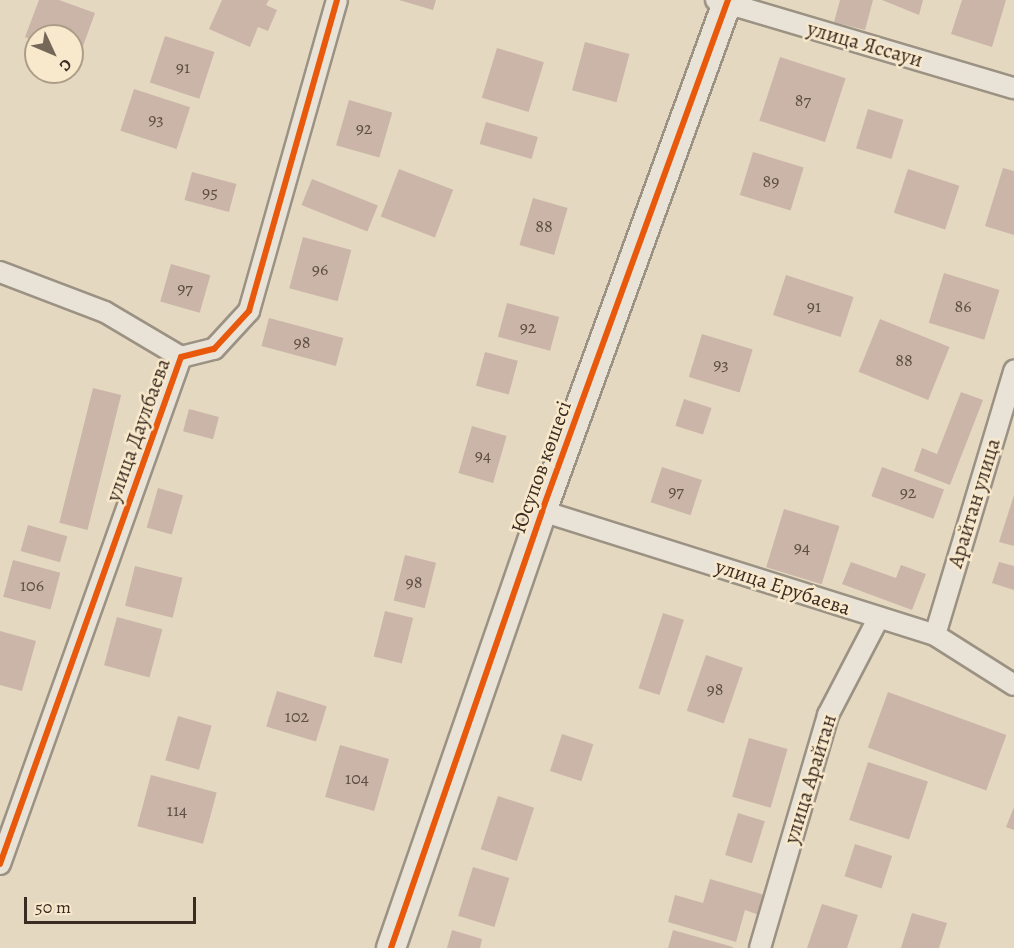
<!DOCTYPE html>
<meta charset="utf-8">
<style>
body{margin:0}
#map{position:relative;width:1014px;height:948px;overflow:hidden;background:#e5d8c0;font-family:Alegreya,serif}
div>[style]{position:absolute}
.building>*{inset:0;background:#cab5a8;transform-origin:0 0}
.roads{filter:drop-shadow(2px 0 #9b9283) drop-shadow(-2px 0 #9b9283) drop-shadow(0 2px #9b9283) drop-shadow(0 -2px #9b9283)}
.street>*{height:20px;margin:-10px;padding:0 10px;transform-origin:10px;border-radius:10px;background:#e9e2d6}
.secondary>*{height:28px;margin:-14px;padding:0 14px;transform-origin:14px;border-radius:14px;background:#e9e2d6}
.cycleway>*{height:6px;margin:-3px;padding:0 3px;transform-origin:3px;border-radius:3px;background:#e8590c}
span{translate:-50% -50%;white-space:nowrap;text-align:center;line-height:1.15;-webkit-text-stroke:5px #f8e9cc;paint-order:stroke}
.number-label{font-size:18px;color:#5f4e44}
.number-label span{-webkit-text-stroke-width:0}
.street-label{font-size:21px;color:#3b2b22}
.north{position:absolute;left:24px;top:24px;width:60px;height:60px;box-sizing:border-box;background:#f8e9cc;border:2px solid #ac9d88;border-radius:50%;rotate:134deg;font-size:16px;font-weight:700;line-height:24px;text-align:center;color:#3b2b22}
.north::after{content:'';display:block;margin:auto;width:21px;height:27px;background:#766859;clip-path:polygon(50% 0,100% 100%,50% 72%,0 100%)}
.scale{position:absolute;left:24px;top:897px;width:172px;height:27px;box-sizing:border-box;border:3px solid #3b2b22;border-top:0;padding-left:8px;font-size:18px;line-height:21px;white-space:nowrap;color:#3b2b22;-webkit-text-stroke:4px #f8e9cc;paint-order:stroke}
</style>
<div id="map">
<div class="building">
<div style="clip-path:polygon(39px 0,59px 0,95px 13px,79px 57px,72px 55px,72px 36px,36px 36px,36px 41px,25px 37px)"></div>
<div style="clip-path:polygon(222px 0,269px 0,266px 5px,277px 10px,268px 31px,258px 27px,250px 47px,209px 29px)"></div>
<div style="clip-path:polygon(399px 0,436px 0,433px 10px)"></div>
<div style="clip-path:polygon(840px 0,873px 0,865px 30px,834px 22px)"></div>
<div style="clip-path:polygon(882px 0,923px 0,919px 15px)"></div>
<div style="clip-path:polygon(962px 0,1006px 0,992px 47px,951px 34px)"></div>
<div style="left:165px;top:36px;width:52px;height:49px;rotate:18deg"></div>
<div style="left:585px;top:42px;width:46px;height:50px;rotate:15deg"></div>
<div style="left:497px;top:48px;width:49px;height:52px;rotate:17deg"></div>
<div style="left:780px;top:57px;width:69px;height:67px;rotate:18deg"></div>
<div style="left:134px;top:89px;width:59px;height:44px;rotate:18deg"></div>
<div style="left:349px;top:100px;width:45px;height:47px;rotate:16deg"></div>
<div style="left:868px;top:109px;width:37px;height:41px;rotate:17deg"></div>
<div style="left:486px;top:122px;width:54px;height:23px;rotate:16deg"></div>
<div style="left:753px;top:152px;width:53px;height:45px;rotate:17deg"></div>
<div style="clip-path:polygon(1003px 168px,1014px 171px,1014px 235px,985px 226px)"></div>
<div style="left:399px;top:169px;width:58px;height:51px;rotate:21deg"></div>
<div style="left:908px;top:169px;width:54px;height:46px;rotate:18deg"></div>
<div style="left:192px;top:172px;width:46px;height:29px;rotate:15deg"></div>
<div style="left:312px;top:179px;width:71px;height:28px;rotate:22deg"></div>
<div style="left:533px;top:198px;width:36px;height:49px;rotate:16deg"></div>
<div style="left:303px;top:237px;width:50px;height:53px;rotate:15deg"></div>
<div style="left:171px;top:264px;width:41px;height:39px;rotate:16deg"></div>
<div style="left:944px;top:273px;width:58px;height:52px;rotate:17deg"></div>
<div style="left:786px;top:275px;width:71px;height:42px;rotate:18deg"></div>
<div style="left:507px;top:303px;width:54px;height:35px;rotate:15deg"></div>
<div style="left:269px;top:318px;width:77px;height:29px;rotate:15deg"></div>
<div style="left:880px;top:319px;width:75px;height:57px;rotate:22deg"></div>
<div style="left:702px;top:334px;width:53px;height:45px;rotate:17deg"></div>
<div style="left:485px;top:352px;width:34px;height:35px;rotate:15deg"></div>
<div style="left:93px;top:388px;width:29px;height:139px;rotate:14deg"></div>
<div style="clip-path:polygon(961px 392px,983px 400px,950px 485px,914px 471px,922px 448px,937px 454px)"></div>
<div style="left:684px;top:399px;width:29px;height:28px;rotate:18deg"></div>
<div style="left:189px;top:409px;width:31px;height:23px;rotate:15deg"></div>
<div style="left:472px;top:426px;width:36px;height:49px;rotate:16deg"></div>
<div style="left:662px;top:467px;width:42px;height:37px;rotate:18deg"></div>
<div style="left:882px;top:467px;width:66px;height:31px;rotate:20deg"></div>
<div style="left:158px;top:488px;width:26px;height:41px;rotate:16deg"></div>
<div style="clip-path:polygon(1014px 495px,1014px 546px,999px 542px)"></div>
<div style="left:784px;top:509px;width:58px;height:61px;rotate:17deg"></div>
<div style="left:28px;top:525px;width:41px;height:27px;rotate:16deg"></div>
<div style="left:405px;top:555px;width:32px;height:47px;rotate:14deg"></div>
<div style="left:13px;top:560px;width:49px;height:38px;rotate:15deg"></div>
<div style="clip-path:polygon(851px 562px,896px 578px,901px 565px,926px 574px,912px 610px,842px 584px)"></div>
<div style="clip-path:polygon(999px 562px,1014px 566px,1014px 590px,992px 583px)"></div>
<div style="left:135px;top:566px;width:49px;height:41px;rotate:14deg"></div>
<div style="left:385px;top:611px;width:29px;height:47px;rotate:14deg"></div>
<div style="left:663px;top:613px;width:22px;height:79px;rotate:18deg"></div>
<div style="left:117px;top:617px;width:47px;height:50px;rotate:15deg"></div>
<div style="clip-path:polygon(0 631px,36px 641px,22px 691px,0 685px)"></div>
<div style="left:706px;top:655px;width:39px;height:59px;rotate:19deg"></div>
<div style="left:277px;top:691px;width:52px;height:37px;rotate:17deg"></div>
<div style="left:888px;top:692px;width:126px;height:59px;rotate:20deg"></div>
<div style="left:178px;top:716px;width:35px;height:46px;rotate:16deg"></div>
<div style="left:562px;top:734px;width:33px;height:39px;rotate:18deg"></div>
<div style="left:749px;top:738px;width:40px;height:61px;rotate:16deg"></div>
<div style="left:340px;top:745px;width:51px;height:54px;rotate:16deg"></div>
<div style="left:868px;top:762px;width:63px;height:61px;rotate:18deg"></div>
<div style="left:151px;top:775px;width:68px;height:53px;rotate:15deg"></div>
<div style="left:498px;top:796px;width:38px;height:56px;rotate:18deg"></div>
<div style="clip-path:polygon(1014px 807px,1014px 830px,1006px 827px)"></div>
<div style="left:738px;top:813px;width:28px;height:44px;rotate:17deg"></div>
<div style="left:855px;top:844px;width:39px;height:34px;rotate:18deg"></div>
<div style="left:473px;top:867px;width:38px;height:51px;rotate:17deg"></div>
<div style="clip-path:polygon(710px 879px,768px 896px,762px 916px,745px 910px,736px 942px,668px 922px,675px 895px,703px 903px)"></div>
<div style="clip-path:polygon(822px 904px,858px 915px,847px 948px,807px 948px)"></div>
<div style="clip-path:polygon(912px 913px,947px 923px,939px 948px,901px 948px)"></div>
<div style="clip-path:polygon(452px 930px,482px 939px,480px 948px,447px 948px)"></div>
<div style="clip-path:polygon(673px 930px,733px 947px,733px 948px,668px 948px)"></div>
</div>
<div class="roads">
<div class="street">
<div style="left:716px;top:0;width:311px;rotate:16.5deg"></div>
<div style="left:0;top:272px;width:112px;rotate:20.9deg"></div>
<div style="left:105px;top:312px;width:88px;rotate:30.6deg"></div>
<div style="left:542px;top:511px;width:412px;rotate:17.5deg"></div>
<div style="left:935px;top:635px;width:93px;rotate:32.3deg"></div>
<div style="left:935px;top:635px;width:276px;rotate:-73.3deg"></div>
<div style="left:0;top:864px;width:538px;rotate:-70.35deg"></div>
<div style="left:181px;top:357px;width:34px;rotate:-14deg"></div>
<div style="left:214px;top:349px;width:52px;rotate:-47.4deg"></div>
<div style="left:249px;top:311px;width:323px;rotate:-74.2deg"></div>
<div style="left:760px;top:948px;width:243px;rotate:-73.7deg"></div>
<div style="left:828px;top:715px;width:110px;rotate:-62.5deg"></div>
</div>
<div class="secondary">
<div style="left:391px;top:948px;width:462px;rotate:-70.9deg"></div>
<div style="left:542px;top:511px;width:544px;rotate:-70deg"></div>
</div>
</div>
<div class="cycleway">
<div style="left:0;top:864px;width:538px;rotate:-70.35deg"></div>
<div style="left:181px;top:357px;width:34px;rotate:-14deg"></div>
<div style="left:214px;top:349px;width:52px;rotate:-47.4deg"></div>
<div style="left:249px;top:311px;width:323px;rotate:-74.2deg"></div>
<div style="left:391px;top:948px;width:462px;rotate:-70.9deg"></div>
<div style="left:542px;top:511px;width:544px;rotate:-70deg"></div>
</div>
<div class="number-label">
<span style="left:183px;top:67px">91</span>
<span style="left:803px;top:100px">87</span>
<span style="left:156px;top:119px">93</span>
<span style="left:364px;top:128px">92</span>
<span style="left:771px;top:181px">89</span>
<span style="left:210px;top:192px">95</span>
<span style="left:544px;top:226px">88</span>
<span style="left:320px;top:269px">96</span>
<span style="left:185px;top:288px">97</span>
<span style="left:814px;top:306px">91</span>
<span style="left:963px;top:306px">86</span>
<span style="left:528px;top:327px">92</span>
<span style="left:302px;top:342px">98</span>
<span style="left:904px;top:360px">88</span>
<span style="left:721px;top:364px">93</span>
<span style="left:483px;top:455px">94</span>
<span style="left:676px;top:491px">97</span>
<span style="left:908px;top:492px">92</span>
<span style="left:802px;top:547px">94</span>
<span style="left:414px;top:582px">98</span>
<span style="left:32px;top:585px">106</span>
<span style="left:715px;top:689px">98</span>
<span style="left:297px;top:716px">102</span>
<span style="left:357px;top:778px">104</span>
<span style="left:177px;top:810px">114</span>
</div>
<div class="street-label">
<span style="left:865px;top:44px;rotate:16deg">улица Яссауи</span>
<span style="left:138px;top:430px;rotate:-70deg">улица Даулбаева</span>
<span style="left:541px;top:467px;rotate:-70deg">Юсупов көшесі</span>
<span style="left:974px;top:503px;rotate:-73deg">Арайтан улица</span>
<span style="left:783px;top:587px;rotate:18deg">улица Ерубаева</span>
<span style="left:810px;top:779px;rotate:-73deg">улица Арайтан</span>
</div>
<div class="north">С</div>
<div class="scale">50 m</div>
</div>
